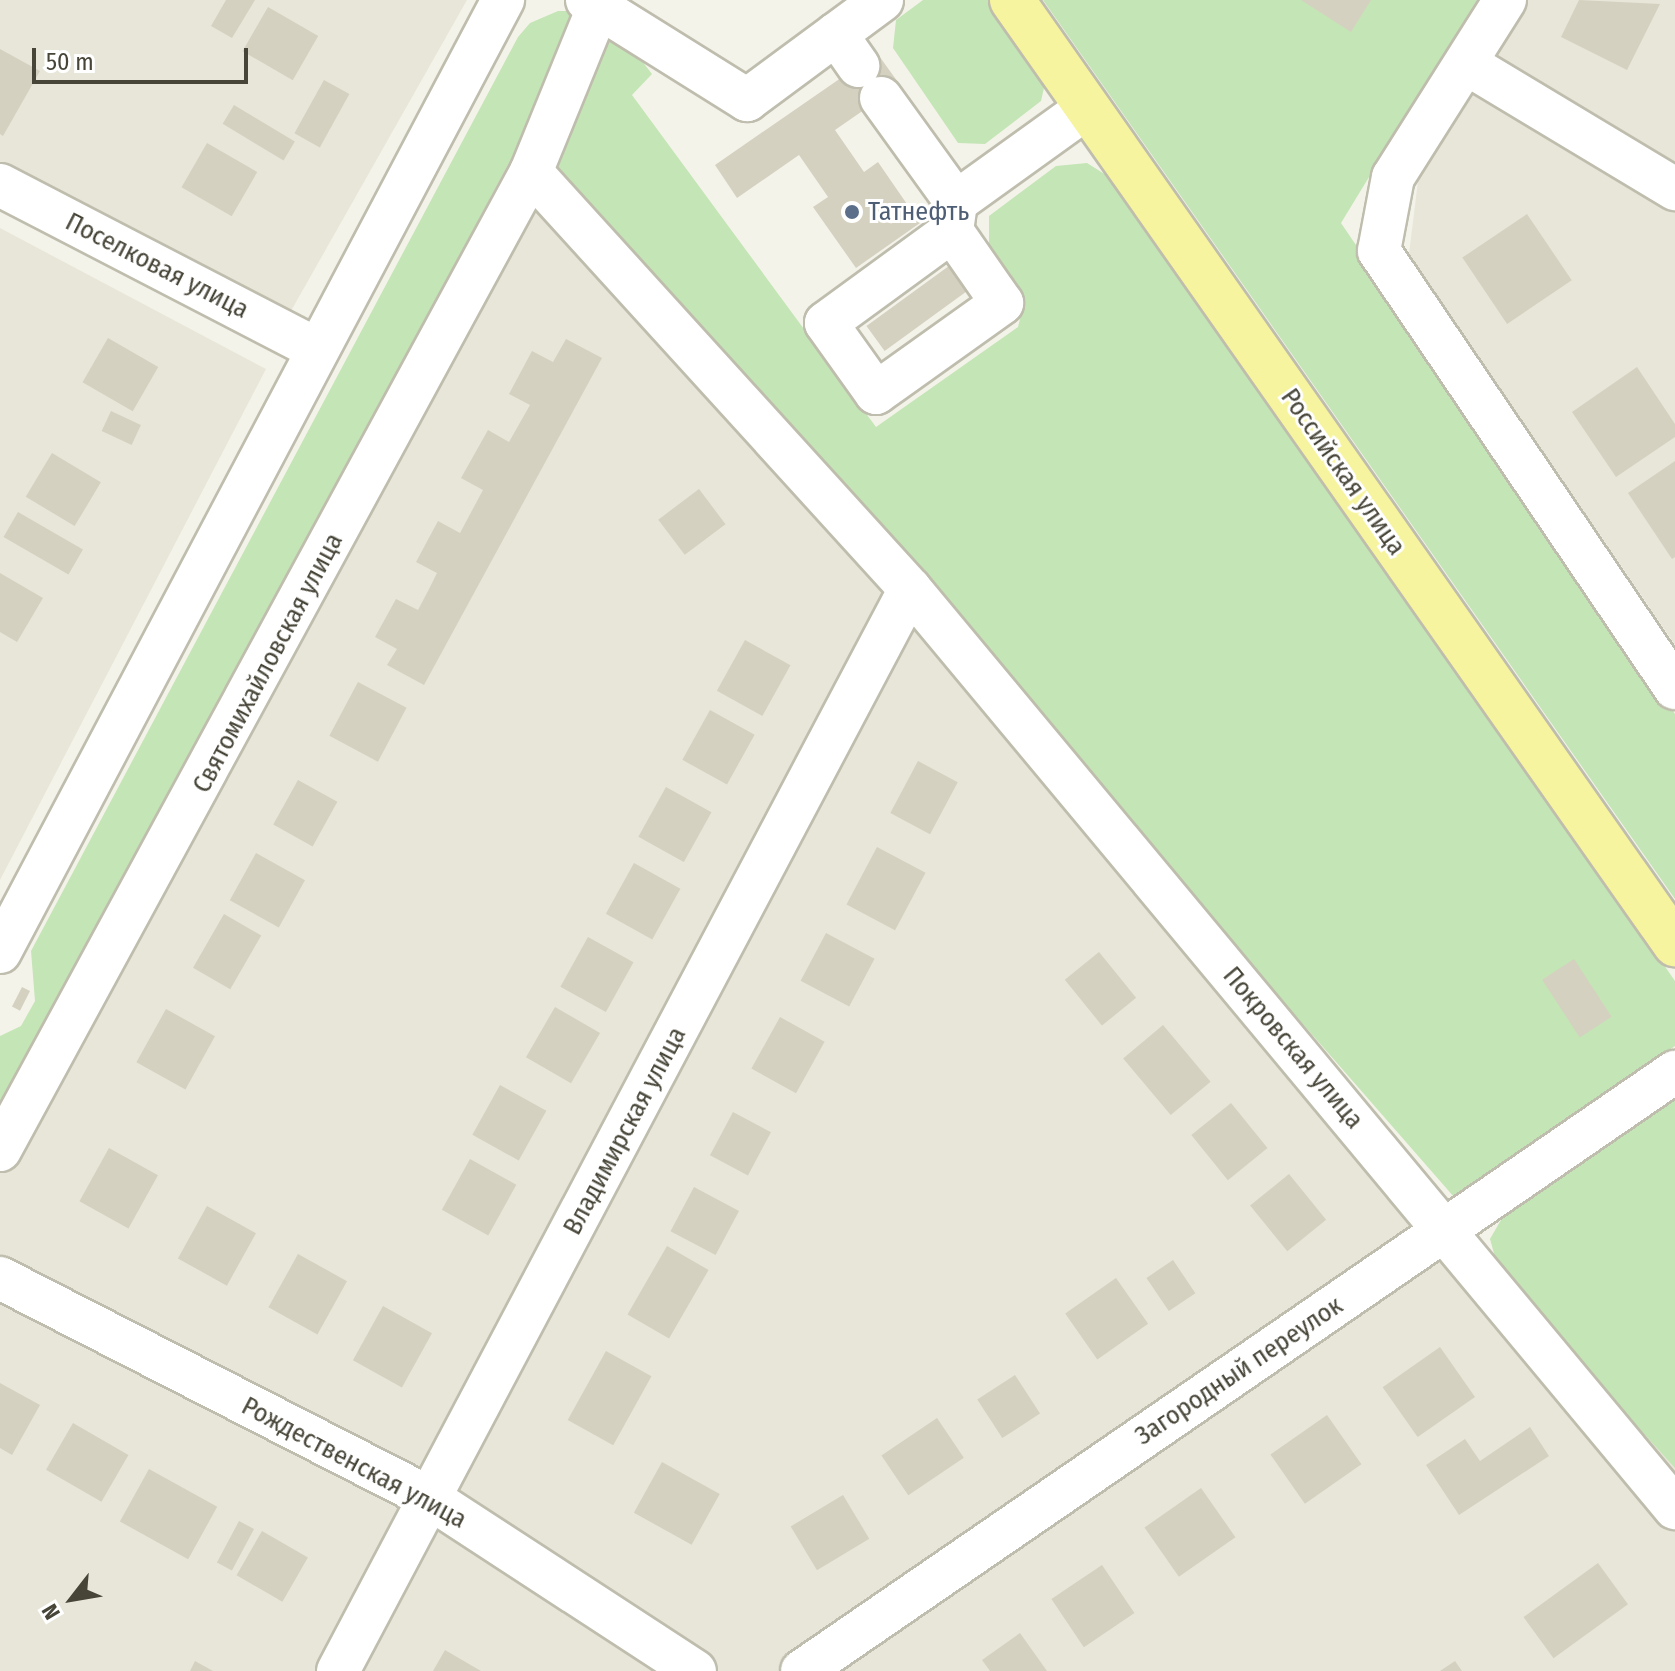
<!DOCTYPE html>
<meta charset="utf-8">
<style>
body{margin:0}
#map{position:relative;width:1675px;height:1671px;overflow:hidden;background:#f4f3ea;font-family:"Fira Sans Condensed",sans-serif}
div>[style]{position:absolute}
.residential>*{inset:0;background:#e7e6d8}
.green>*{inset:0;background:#c4e5b5}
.building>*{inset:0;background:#d5d1c0;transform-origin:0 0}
.roads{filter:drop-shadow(2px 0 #bfbdad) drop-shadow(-2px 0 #bfbdad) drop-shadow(0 2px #bfbdad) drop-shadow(0 -2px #bfbdad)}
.minor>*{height:42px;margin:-21px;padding:0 21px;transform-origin:21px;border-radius:21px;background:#fff}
.major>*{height:44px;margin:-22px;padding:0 22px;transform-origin:22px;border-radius:22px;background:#f7f49f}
.dots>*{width:22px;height:22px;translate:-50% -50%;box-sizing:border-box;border:4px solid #fff;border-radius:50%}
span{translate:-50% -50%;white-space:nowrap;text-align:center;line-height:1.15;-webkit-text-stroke:6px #fff;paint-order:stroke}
.service-label{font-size:26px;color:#4e5e75}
.left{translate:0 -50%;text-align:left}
.street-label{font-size:26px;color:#474538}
.north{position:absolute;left:32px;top:1559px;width:80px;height:80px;-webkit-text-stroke:6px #fff;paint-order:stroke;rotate:239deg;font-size:22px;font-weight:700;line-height:32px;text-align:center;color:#474538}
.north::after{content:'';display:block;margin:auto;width:28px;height:36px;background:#474538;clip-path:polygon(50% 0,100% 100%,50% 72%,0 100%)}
.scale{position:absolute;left:32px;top:48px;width:216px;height:36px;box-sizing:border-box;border:4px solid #474538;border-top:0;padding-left:10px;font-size:24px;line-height:28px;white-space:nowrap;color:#474538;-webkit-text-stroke:6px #fff;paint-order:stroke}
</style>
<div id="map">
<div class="residential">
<div style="clip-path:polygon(0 0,467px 0,287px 318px,0 166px)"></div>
<div style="clip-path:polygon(1525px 0,1675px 0,1675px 645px,1409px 254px,1418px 181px)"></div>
<div style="clip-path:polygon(513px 146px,1675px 1467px,1675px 1671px,0 1671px,0 1110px)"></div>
<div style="clip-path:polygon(0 228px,266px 369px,0 880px)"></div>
</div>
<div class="green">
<div style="clip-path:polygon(923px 0,991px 0,1046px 79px,1041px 101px,985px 144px,958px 143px,893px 48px,896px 20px)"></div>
<div style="clip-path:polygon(1043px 0,1477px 0,1341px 223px,1675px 714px,1675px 899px)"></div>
<div style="clip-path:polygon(558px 11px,571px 11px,579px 23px,573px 43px,0 1115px,0 1036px,21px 1026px,35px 1001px,31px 951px,518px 37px,530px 23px)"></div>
<div style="clip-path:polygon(619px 32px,652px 74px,632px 95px,876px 427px,1018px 327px,1025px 299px,989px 248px,989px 216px,1056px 166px,1087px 163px,1122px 185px,1675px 981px,1675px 1046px,1454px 1197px,555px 168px,603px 38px)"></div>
<div style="clip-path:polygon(1675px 1098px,1675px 1468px,1500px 1275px,1490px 1239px,1505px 1213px)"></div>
</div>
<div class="building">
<div style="clip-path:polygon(226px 0,255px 0,232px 38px,211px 26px)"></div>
<div style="clip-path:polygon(1301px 0,1371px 0,1351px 32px)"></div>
<div style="clip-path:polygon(1579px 0,1660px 4px,1627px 70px,1561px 37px)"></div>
<div style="left:268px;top:7px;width:58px;height:51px;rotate:30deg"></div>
<div style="clip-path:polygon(0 49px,40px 71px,3px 136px,0 134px)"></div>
<div style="clip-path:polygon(877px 53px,900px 85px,835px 130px,864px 172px,878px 162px,920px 223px,856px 268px,813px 207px,828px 197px,799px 155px,737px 198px,715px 165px)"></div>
<div style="left:324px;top:80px;width:29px;height:61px;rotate:29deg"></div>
<div style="left:234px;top:105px;width:71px;height:22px;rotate:31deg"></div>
<div style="left:207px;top:143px;width:58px;height:51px;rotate:30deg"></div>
<div style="left:1527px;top:214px;width:80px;height:78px;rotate:56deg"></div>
<div style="left:953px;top:263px;width:31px;height:107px;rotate:54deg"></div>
<div style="left:108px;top:338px;width:58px;height:51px;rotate:30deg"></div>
<div style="clip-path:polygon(566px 339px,602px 358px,424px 685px,387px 665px,397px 649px,375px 637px,396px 599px,418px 610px,428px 591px,437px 573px,416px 562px,438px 521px,460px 533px,483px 490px,461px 478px,488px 430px,509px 442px,530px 405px,509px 394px,532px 351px,553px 362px)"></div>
<div style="clip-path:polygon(1637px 367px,1675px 424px,1675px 437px,1616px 477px,1572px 412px)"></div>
<div style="left:111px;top:411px;width:33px;height:22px;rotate:25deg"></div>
<div style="left:52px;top:453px;width:57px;height:51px;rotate:31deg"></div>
<div style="clip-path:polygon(1675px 461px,1675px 557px,1672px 559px,1628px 493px)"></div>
<div style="left:699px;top:489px;width:44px;height:51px;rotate:53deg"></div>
<div style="left:18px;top:512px;width:75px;height:29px;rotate:30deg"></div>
<div style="clip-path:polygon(0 573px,43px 598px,17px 642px,0 632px)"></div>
<div style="left:745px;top:640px;width:52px;height:58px;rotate:29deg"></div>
<div style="left:358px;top:682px;width:55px;height:61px;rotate:28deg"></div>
<div style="left:710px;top:710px;width:51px;height:57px;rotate:29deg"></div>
<div style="left:918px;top:761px;width:45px;height:59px;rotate:28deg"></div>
<div style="left:298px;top:780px;width:45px;height:51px;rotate:29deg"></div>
<div style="left:666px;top:787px;width:52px;height:57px;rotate:29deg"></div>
<div style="left:877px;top:847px;width:55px;height:65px;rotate:28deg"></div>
<div style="left:256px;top:853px;width:56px;height:54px;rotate:29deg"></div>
<div style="left:634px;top:863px;width:53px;height:58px;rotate:29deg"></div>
<div style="left:224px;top:914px;width:43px;height:62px;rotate:30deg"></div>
<div style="left:826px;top:933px;width:55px;height:54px;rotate:28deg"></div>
<div style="left:588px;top:937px;width:52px;height:57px;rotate:29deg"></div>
<div style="left:1099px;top:952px;width:59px;height:44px;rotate:51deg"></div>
<div style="left:1574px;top:959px;width:69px;height:38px;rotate:57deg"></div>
<div style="left:22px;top:987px;width:9px;height:22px;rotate:27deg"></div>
<div style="left:555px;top:1007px;width:52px;height:58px;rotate:30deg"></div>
<div style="left:166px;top:1009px;width:56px;height:61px;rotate:29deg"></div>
<div style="left:780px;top:1017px;width:51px;height:59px;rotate:29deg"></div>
<div style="left:1163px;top:1025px;width:74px;height:52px;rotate:50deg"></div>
<div style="left:500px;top:1085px;width:53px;height:57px;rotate:29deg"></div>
<div style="left:1231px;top:1103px;width:58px;height:51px;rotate:51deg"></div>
<div style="left:733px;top:1112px;width:43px;height:49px;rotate:28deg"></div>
<div style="left:109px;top:1148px;width:56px;height:61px;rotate:29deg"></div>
<div style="left:470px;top:1159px;width:53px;height:58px;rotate:29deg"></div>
<div style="left:1289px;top:1174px;width:59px;height:50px;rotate:51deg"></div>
<div style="left:694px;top:1187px;width:51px;height:50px;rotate:28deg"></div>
<div style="left:207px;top:1206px;width:56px;height:60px;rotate:29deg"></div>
<div style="left:667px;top:1246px;width:48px;height:79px;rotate:30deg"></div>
<div style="left:298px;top:1254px;width:56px;height:61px;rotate:29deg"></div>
<div style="left:1173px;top:1260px;width:40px;height:32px;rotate:56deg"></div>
<div style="left:1116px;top:1278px;width:56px;height:62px;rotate:55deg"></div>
<div style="left:383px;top:1306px;width:56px;height:62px;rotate:29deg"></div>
<div style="left:1440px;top:1347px;width:61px;height:70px;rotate:55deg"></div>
<div style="left:606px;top:1351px;width:52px;height:79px;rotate:29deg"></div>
<div style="left:1015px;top:1375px;width:46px;height:45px;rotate:57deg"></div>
<div style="clip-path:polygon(0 1383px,40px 1405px,12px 1455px,0 1448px)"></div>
<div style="left:1327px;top:1415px;width:60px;height:69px;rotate:55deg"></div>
<div style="left:937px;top:1418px;width:48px;height:67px;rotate:56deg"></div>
<div style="left:73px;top:1423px;width:64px;height:54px;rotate:30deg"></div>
<div style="clip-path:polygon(1530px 1427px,1549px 1456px,1459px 1515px,1426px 1465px,1465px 1439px,1480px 1461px)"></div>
<div style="left:662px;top:1462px;width:66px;height:58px;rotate:29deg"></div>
<div style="left:149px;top:1469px;width:78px;height:60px;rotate:29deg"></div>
<div style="left:1201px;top:1488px;width:60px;height:69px;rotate:55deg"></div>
<div style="left:843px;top:1495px;width:51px;height:61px;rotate:59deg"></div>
<div style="left:239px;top:1521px;width:17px;height:47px;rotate:28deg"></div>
<div style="left:262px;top:1531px;width:53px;height:51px;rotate:30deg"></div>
<div style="left:1598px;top:1563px;width:51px;height:92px;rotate:54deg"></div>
<div style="left:1102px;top:1565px;width:58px;height:61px;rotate:56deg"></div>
<div style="clip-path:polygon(1020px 1633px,1047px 1671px,990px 1671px,982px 1660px)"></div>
<div style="clip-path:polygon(445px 1650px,481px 1671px,433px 1671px)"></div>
<div style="clip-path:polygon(195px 1661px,213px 1671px,190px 1671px)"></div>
<div style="clip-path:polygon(1455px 1661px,1462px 1671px,1440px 1671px)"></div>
</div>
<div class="roads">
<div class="minor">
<div style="left:587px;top:0;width:189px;rotate:32deg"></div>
<div style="left:747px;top:100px;width:168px;rotate:-36.5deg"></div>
<div style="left:1505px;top:0;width:209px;rotate:122.3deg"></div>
<div style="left:1393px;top:177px;width:75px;rotate:100.7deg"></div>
<div style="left:1379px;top:251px;width:528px;rotate:55.89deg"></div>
<div style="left:836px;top:34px;width:39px;rotate:55deg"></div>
<div style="left:1467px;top:64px;width:243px;rotate:31deg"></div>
<div style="left:881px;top:98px;width:128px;rotate:54.2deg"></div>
<div style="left:956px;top:202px;width:161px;rotate:-35.7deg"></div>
<div style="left:531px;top:172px;width:563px;rotate:47.73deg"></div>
<div style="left:910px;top:589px;width:1196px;rotate:50.23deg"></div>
<div style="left:0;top:185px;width:354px;rotate:27.4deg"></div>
<div style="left:952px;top:231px;width:156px;rotate:143.9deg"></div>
<div style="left:826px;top:323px;width:86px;rotate:54.5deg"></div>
<div style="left:876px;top:393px;width:155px;rotate:-35.5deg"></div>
<div style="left:1002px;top:303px;width:88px;rotate:-124.8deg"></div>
<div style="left:952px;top:231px;width:29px;rotate:-82deg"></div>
<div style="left:0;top:952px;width:1077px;rotate:-62.15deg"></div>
<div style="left:0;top:1150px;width:1113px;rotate:-61.5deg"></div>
<div style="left:531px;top:172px;width:180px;rotate:-67.8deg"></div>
<div style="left:0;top:1278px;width:484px;rotate:27.1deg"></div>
<div style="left:431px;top:1499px;width:315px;rotate:33.1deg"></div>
<div style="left:338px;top:1671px;width:1224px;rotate:-62.14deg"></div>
<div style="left:802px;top:1671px;width:1059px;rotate:-34.46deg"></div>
</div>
<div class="major">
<div style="left:1012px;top:0;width:1154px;rotate:54.92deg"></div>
</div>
</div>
<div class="dots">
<div style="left:852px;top:212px;background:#5c6f8a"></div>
</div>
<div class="service-label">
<span class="left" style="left:868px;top:212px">Татнефть</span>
</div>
<div class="street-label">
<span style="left:157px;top:266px;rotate:27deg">Поселковая улица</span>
<span style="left:1343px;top:472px;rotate:55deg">Российская улица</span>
<span style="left:268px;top:663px;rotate:-62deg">Святомихайловская улица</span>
<span style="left:1293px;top:1048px;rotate:50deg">Покровская улица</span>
<span style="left:625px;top:1131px;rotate:-62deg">Владимирская улица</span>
<span style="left:1239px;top:1371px;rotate:-34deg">Загородный переулок</span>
<span style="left:354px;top:1463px;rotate:28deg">Рождественская улица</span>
</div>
<div class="north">N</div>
<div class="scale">50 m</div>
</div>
